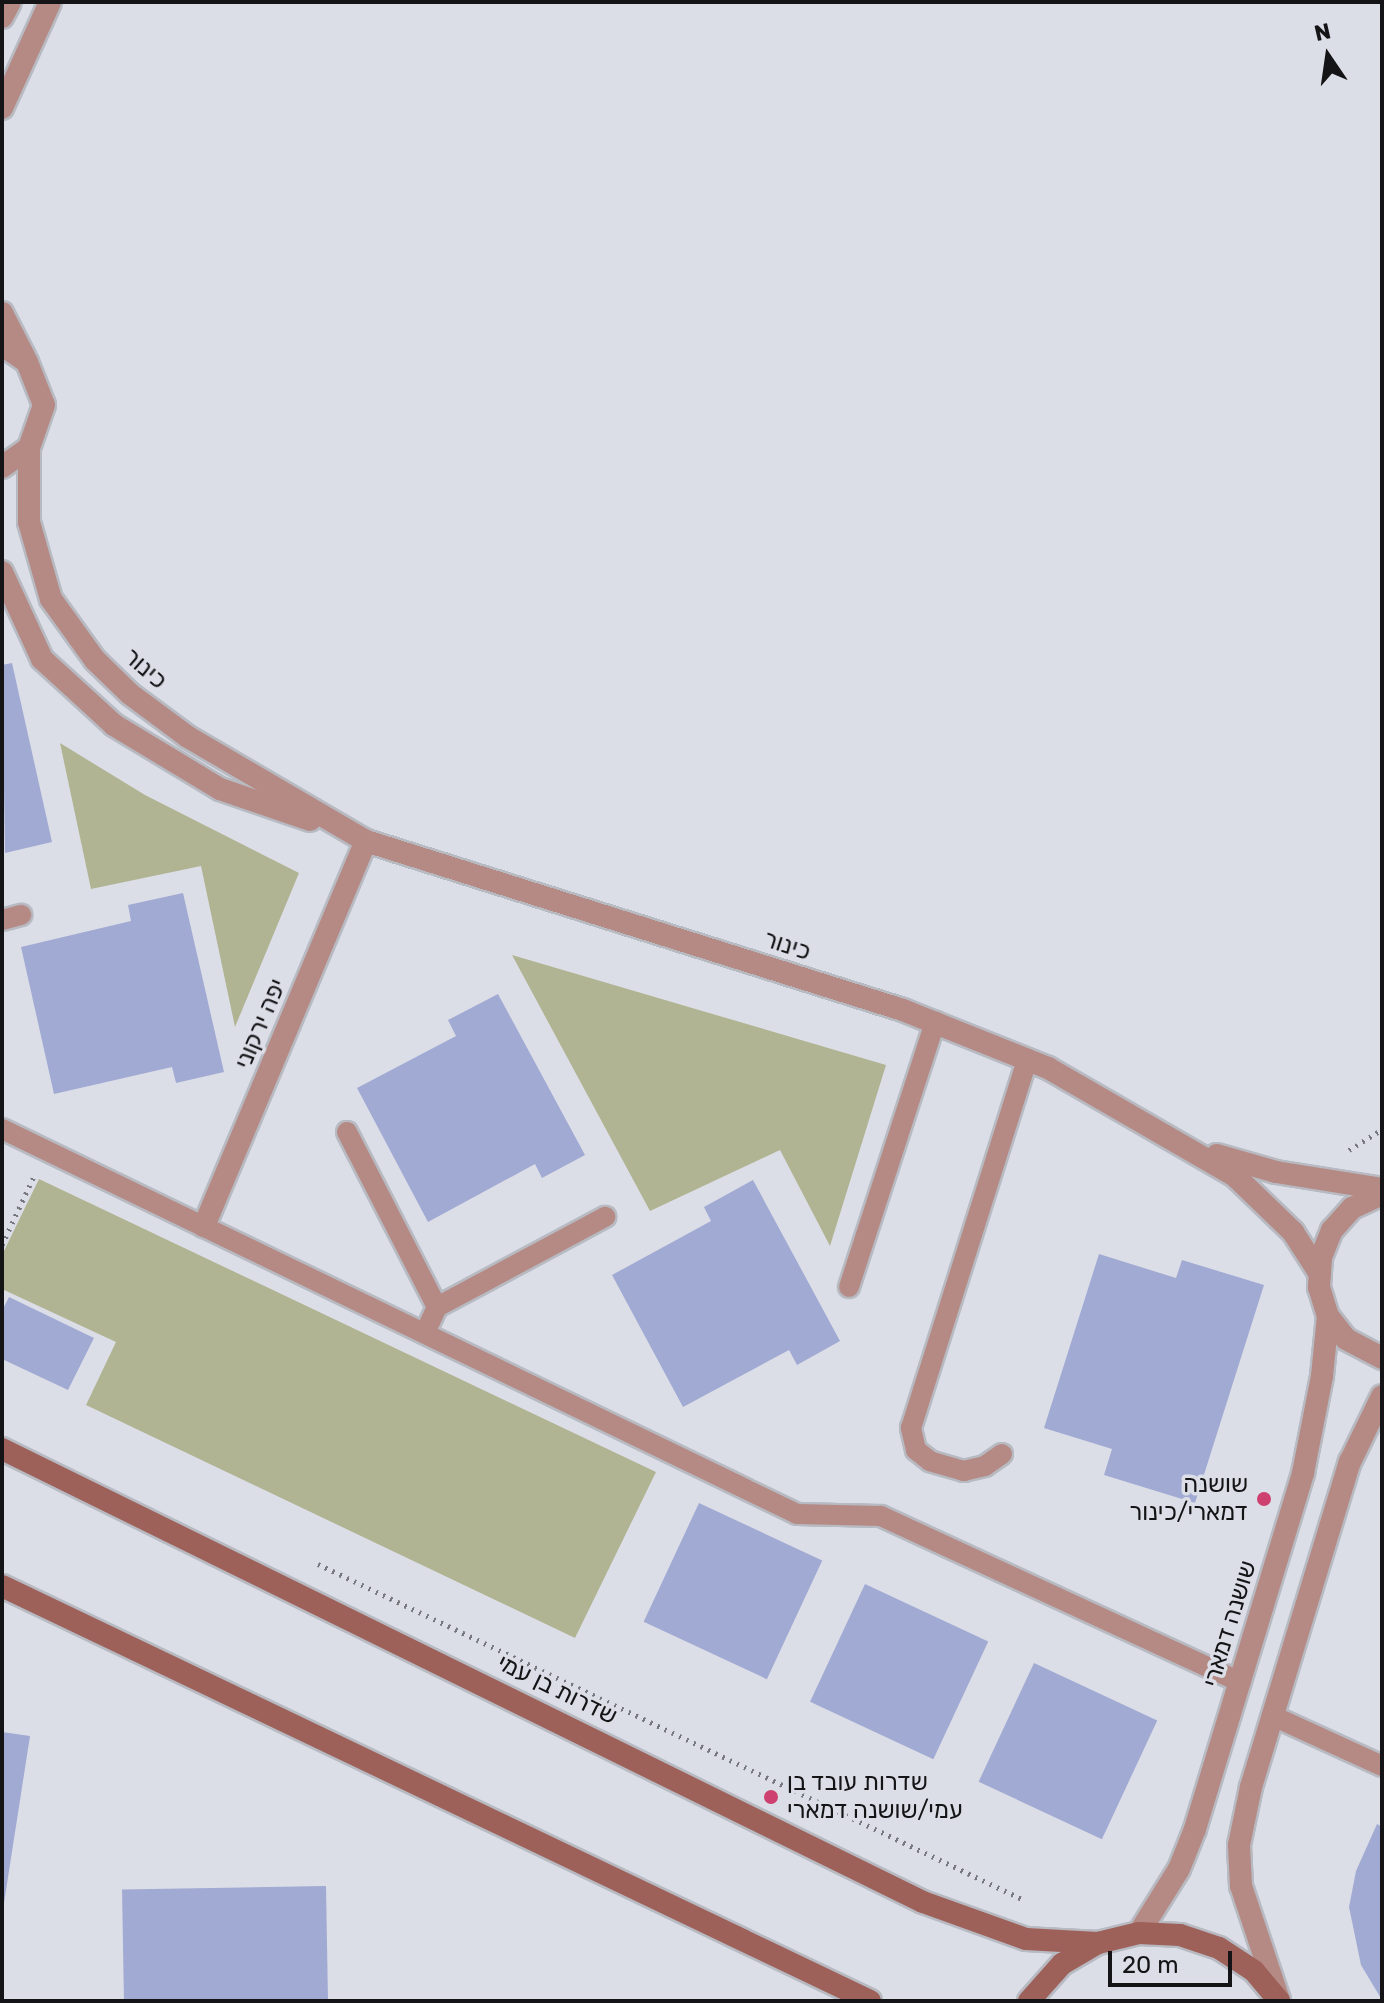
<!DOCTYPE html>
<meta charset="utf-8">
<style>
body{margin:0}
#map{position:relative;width:1384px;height:2003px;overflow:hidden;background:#dcdee7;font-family:Rubik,"Noto Sans Hebrew",sans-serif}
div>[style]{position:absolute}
.green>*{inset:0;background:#b0b492}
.building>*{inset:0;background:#a1aad3;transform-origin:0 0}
.path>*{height:5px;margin-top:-2.5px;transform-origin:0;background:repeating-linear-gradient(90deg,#77787e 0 2px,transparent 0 8px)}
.roads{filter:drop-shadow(2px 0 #b8bac2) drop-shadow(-2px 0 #b8bac2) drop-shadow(0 2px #b8bac2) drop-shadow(0 -2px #b8bac2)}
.service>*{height:20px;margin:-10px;padding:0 10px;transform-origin:10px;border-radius:10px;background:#b58a85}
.minor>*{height:22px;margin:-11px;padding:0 11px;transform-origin:11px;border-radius:11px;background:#b58a85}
.secondary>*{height:22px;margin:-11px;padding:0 11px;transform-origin:11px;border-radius:11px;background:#9e615a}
.dots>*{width:22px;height:22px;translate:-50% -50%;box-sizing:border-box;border:4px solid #dcdee7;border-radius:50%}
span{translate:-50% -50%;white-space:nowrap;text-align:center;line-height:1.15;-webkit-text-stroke:7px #dcdee7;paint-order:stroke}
.street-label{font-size:24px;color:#141417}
.poi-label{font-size:24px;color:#141417}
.right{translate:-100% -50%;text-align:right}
.left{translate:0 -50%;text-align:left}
.frame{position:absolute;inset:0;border:4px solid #141417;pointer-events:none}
.north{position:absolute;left:1288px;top:16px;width:80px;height:80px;-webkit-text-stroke:6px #dcdee7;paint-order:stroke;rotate:347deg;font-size:22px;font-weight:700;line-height:32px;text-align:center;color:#141417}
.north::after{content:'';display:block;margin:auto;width:28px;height:36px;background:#141417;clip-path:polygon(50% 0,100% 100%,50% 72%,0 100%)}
.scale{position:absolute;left:1108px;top:1951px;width:124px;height:36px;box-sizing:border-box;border:4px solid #141417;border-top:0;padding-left:10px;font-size:24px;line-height:28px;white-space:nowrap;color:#141417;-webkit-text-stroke:6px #dcdee7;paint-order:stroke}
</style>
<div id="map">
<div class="green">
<div style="clip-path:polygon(60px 743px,145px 795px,299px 873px,235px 1027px,201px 866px,91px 889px)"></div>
<div style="clip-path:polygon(512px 955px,886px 1065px,830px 1246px,780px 1150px,650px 1211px)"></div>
<div style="clip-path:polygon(39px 1179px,656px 1472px,575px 1638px,86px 1405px,116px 1342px,2px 1289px,2px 1255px)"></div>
</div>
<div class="building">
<div style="clip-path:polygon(12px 663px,52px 842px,5px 853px,2px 665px)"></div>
<div style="clip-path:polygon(183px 893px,224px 1072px,176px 1083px,172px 1067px,54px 1094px,21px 947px,131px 921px,128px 905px)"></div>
<div style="clip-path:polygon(498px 994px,585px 1155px,542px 1178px,535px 1164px,428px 1222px,357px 1088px,456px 1036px,448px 1020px)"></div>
<div style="clip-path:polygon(753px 1180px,840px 1341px,797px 1365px,789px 1350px,683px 1407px,612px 1275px,711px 1221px,704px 1207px)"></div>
<div style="clip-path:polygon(1099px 1254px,1176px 1278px,1182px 1260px,1264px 1285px,1195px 1503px,1104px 1475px,1112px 1449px,1044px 1428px)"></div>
<div style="clip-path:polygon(9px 1297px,94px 1338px,68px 1390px,2px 1359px,2px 1311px)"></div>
<div style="left:699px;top:1503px;width:136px;height:131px;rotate:25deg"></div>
<div style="left:865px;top:1584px;width:136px;height:130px;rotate:25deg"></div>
<div style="left:1034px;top:1663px;width:136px;height:131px;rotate:25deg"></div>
<div style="clip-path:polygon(2px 1732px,30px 1736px,4px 1903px,2px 1903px)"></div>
<div style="clip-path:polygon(1377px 1824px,1382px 1827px,1382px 2000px,1361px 1965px,1349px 1907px,1356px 1871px)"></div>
<div style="left:326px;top:1886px;width:115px;height:204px;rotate:89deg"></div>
</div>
<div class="path">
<div style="left:1349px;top:1150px;width:39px;rotate:-32deg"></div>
<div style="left:2px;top:1245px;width:76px;rotate:-65.1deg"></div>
<div style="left:318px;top:1564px;width:782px;rotate:25.45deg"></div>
</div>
<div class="roads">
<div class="service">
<div style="left:2px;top:920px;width:20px;rotate:-15deg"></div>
<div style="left:2px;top:1129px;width:883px;rotate:25.84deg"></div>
<div style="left:797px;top:1514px;width:84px;rotate:1.4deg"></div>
<div style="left:881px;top:1516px;width:396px;rotate:24.8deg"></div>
<div style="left:347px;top:1132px;width:197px;rotate:62.8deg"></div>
<div style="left:437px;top:1307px;width:29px;rotate:115deg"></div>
<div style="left:849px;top:1287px;width:279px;rotate:-72deg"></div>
<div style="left:437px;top:1307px;width:191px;rotate:-28.2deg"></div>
<div style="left:1002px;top:1454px;width:21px;rotate:145deg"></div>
<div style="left:985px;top:1466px;width:22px;rotate:167deg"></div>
<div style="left:964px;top:1471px;width:35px;rotate:-164deg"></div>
<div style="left:930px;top:1461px;width:18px;rotate:-142deg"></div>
<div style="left:916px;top:1450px;width:23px;rotate:-103deg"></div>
<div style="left:911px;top:1428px;width:387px;rotate:-72.5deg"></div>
<div style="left:1273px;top:1716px;width:120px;rotate:24.6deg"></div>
</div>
<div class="minor">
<div style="left:2px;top:17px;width:17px;rotate:-62deg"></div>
<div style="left:2px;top:108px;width:116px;rotate:-65.6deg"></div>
<div style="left:2px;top:313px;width:51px;rotate:62.9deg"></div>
<div style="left:2px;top:345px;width:30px;rotate:34deg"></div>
<div style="left:27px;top:362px;width:46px;rotate:68.4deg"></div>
<div style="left:44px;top:405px;width:46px;rotate:109.2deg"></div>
<div style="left:29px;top:448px;width:33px;rotate:145deg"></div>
<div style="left:29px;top:448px;width:74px;rotate:90deg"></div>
<div style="left:29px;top:522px;width:80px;rotate:74.1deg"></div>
<div style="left:51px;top:599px;width:75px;rotate:54.2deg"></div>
<div style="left:95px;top:660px;width:49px;rotate:44.2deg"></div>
<div style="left:130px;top:694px;width:72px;rotate:36.6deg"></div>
<div style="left:188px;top:737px;width:206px;rotate:30.3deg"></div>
<div style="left:366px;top:841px;width:563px;rotate:17.47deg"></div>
<div style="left:903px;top:1010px;width:156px;rotate:21.8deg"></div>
<div style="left:1048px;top:1068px;width:216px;rotate:30deg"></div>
<div style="left:1235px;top:1176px;width:81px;rotate:44deg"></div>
<div style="left:1293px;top:1232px;width:50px;rotate:57.3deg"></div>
<div style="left:2px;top:572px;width:96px;rotate:65.3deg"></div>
<div style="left:42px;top:659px;width:98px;rotate:42.5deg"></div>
<div style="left:114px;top:725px;width:124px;rotate:31.1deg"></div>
<div style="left:220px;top:789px;width:95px;rotate:19deg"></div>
<div style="left:1217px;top:1155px;width:61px;rotate:16.1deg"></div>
<div style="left:1276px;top:1172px;width:107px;rotate:9.1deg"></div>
<div style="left:1382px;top:1194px;width:33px;rotate:155deg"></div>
<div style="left:1352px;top:1208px;width:30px;rotate:132deg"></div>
<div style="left:1332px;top:1230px;width:29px;rotate:112deg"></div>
<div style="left:1321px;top:1257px;width:30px;rotate:94deg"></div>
<div style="left:1319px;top:1287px;width:30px;rotate:73deg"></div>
<div style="left:1328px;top:1316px;width:29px;rotate:52deg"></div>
<div style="left:1346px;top:1339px;width:41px;rotate:27.8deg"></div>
<div style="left:204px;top:1226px;width:418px;rotate:-67.2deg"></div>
<div style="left:1139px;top:1933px;width:75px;rotate:-58deg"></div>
<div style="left:1179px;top:1869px;width:43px;rotate:-68.2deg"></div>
<div style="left:1195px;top:1829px;width:372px;rotate:-73.1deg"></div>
<div style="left:1303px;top:1473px;width:99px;rotate:-78.9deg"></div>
<div style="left:1322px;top:1376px;width:60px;rotate:-84.3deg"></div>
<div style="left:1279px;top:2000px;width:120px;rotate:-108.4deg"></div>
<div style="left:1241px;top:1886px;width:41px;rotate:-92.8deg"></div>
<div style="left:1239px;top:1845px;width:59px;rotate:-78.3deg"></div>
<div style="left:1251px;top:1787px;width:340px;rotate:-73.1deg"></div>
<div style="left:1350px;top:1462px;width:73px;rotate:-64.1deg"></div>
</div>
<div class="secondary">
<div style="left:2px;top:1449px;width:1026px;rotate:26.19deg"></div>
<div style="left:923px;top:1902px;width:109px;rotate:19.8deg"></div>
<div style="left:1026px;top:1939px;width:72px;rotate:3.2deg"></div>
<div style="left:2px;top:1586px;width:962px;rotate:25.55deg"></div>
<div style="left:1029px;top:2001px;width:50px;rotate:-48.3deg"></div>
<div style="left:1062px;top:1964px;width:42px;rotate:-30.3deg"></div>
<div style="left:1098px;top:1943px;width:42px;rotate:-13.7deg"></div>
<div style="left:1139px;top:1933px;width:41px;rotate:2.8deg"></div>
<div style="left:1180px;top:1935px;width:41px;rotate:18.4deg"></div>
<div style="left:1219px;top:1948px;width:42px;rotate:33.3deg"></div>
<div style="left:1254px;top:1971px;width:39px;rotate:50deg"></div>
</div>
</div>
<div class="dots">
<div style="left:1264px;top:1499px;background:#cd406f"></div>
<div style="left:771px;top:1797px;background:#cd406f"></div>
</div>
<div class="street-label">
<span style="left:145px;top:669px;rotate:41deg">כינור</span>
<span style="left:787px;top:946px;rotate:18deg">כינור</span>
<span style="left:261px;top:1024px;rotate:-67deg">יפה ירקוני</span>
<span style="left:1230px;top:1624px;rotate:-73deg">שושנה דמארי</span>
<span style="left:557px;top:1690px;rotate:26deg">שדרות בן עמי</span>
</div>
<div class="poi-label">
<span class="right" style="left:1248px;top:1499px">שושנה<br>דמארי/כינור</span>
<span class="left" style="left:787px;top:1797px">שדרות עובד בן<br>עמי/שושנה דמארי</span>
</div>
<div class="frame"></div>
<div class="north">N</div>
<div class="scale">20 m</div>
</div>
